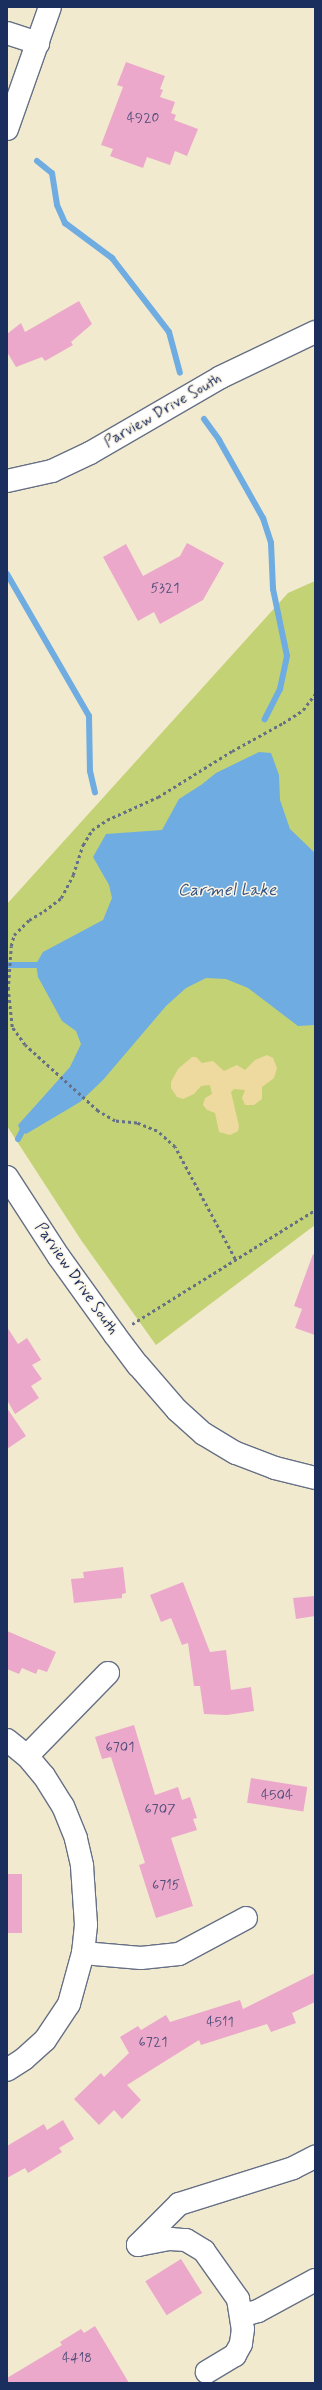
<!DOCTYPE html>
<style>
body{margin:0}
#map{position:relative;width:322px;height:2390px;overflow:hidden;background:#f1eace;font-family:Mynerve,sans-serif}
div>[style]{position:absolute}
.green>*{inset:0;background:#c3d274}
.sand>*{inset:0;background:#eeda9e}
.water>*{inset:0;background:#6face1}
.stream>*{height:6px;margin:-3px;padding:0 3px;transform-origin:3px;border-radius:3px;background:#6face1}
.building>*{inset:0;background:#eba8cb;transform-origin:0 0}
.path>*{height:2.5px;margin-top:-1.25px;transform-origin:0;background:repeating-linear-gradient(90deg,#667085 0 3px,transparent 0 6px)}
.roads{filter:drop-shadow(1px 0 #667085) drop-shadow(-1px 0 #667085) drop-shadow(0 1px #667085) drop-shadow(0 -1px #667085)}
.minor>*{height:22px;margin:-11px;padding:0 11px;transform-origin:11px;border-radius:11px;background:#fff}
span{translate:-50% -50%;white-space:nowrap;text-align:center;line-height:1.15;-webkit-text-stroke:3px #fcf5e5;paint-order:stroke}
.number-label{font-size:14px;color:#4f4d79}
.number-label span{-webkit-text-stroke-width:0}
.street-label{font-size:16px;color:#1b2f5e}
.water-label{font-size:17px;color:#345485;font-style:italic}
.frame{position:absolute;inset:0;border:8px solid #1b2f5e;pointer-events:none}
</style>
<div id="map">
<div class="green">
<div style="clip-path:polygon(315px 581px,315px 1225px,156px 1345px,81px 1240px,7px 1126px,7px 904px,288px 593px)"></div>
</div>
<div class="sand">
<div style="clip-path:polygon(267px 1055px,273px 1058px,277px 1068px,274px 1078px,262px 1087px,262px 1099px,254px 1105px,245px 1105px,242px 1098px,245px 1090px,234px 1089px,231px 1092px,239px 1126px,238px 1131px,230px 1135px,219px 1132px,215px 1113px,207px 1110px,203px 1105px,205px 1098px,212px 1094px,210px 1085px,201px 1086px,194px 1094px,183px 1099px,177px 1097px,171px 1088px,171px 1082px,178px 1069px,192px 1057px,196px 1057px,202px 1063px,213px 1061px,224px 1071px,237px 1065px,245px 1070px,255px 1060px)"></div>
</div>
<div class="water">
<div style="clip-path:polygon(259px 752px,271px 753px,279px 775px,280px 800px,290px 829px,315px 853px,315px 1025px,298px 1026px,248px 988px,226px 979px,206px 978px,186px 988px,166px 1006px,103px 1080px,80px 1102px,26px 1134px,21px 1132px,18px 1125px,70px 1067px,81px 1044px,76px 1031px,62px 1021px,38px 977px,36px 964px,43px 952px,103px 920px,112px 898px,109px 885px,93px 857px,106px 834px,162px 830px,179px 799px,201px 785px,216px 773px)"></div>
</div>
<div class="stream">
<div style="left:37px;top:161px;width:19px;rotate:39deg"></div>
<div style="left:52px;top:173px;width:32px;rotate:81deg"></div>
<div style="left:57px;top:205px;width:20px;rotate:66deg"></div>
<div style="left:65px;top:223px;width:59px;rotate:36.7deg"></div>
<div style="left:112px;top:258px;width:93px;rotate:52.4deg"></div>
<div style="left:169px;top:332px;width:42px;rotate:75deg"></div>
<div style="left:204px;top:419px;width:26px;rotate:54deg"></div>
<div style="left:219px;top:440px;width:90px;rotate:60.6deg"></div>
<div style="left:263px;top:518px;width:26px;rotate:72deg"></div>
<div style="left:271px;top:543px;width:46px;rotate:87.5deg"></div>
<div style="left:273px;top:589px;width:68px;rotate:78.2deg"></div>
<div style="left:287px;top:656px;width:34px;rotate:102deg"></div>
<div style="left:280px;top:689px;width:34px;rotate:117deg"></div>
<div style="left:7px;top:574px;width:164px;rotate:60deg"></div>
<div style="left:89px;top:716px;width:55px;rotate:89deg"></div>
<div style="left:90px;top:771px;width:22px;rotate:77deg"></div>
<div style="left:7px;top:965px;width:37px"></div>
<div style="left:18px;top:1139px;width:15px;rotate:-62deg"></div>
</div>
<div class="building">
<div style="clip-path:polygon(126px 62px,165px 76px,160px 89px,163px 90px,160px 97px,175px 102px,171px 113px,176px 115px,174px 120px,198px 129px,187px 156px,175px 151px,170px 165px,147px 157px,143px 168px,110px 156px,113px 149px,101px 145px,123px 87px,117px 85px)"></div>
<div style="clip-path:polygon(79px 301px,92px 324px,71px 342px,73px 345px,45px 361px,42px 357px,16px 367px,7px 352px,7px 334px,21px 323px,25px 332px)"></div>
<div style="clip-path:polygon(187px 543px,224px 563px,203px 600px,160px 624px,154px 612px,138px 621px,103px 557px,126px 544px,143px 576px,180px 556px)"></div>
<div style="clip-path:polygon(313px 1254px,315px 1255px,315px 1335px,295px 1328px,302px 1309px,294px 1306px)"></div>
<div style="clip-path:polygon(7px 1327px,18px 1344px,27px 1338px,41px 1360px,32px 1365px,42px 1379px,31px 1386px,39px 1398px,15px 1414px,7px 1400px)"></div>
<div style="clip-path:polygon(7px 1408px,26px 1436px,7px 1449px)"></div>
<div style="clip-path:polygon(123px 1567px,126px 1593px,122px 1594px,122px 1598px,74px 1603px,71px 1579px,84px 1578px,83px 1572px)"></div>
<div style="clip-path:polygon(183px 1582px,210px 1652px,226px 1650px,231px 1690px,251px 1687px,254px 1711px,227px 1715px,204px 1714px,200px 1686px,194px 1686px,188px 1643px,182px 1645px,171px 1618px,161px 1622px,150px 1595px)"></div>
<div style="clip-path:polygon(315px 1596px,315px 1616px,296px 1619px,293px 1598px)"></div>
<div style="clip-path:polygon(7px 1631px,56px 1652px,47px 1672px,38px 1669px,36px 1674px,22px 1668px,19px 1674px,7px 1669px)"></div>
<div style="clip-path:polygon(134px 1725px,155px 1795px,178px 1787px,182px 1800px,190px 1797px,197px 1818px,193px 1819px,197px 1830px,171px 1838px,193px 1906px,156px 1918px,139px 1865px,145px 1863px,111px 1757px,102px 1759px,95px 1737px)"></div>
<div style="left:251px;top:1778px;width:57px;height:25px;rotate:9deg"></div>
<div style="left:7px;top:1874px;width:15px;height:59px"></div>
<div style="clip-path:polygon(315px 1973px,315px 2002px,292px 2013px,296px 2023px,271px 2032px,267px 2024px,201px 2045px,199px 2040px,127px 2085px,141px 2100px,122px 2119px,114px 2110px,99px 2125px,74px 2099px,101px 2073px,104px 2077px,129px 2053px,120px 2037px,138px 2026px,141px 2030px,166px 2015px,170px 2022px,240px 2000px,243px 2009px)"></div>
<div style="clip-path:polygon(63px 2120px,74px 2139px,59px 2148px,62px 2152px,28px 2173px,25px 2168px,7px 2178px,7px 2146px,44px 2124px,47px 2130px)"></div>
<div style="left:181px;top:2259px;width:40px;height:42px;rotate:58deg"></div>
<div style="clip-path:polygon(95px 2326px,129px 2383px,7px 2383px,7px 2378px,62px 2345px,60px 2342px,81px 2329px,84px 2333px)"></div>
</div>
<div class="path">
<div style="left:235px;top:1259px;width:127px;rotate:-118.2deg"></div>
<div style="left:175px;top:1147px;width:24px;rotate:-138deg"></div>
<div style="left:157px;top:1131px;width:22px;rotate:-158deg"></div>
<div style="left:137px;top:1123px;width:22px;rotate:-175deg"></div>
<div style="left:115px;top:1121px;width:20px;rotate:-150deg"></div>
<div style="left:98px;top:1111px;width:98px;rotate:-137.9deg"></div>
<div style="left:25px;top:1045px;width:22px;rotate:-126deg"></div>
<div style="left:12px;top:1027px;width:37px;rotate:-96deg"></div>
<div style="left:8px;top:990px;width:44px;rotate:-86.1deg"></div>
<div style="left:11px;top:946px;width:11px;rotate:-75deg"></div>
<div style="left:14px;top:935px;width:21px;rotate:-45deg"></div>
<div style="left:29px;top:920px;width:17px;rotate:-31deg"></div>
<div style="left:44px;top:911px;width:21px;rotate:-37deg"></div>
<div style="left:61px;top:898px;width:26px;rotate:-62deg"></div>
<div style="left:73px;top:875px;width:32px;rotate:-72deg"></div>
<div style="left:83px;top:845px;width:17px;rotate:-59deg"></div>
<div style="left:92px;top:830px;width:18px;rotate:-34deg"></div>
<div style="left:107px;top:820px;width:56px;rotate:-24.3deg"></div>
<div style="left:158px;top:797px;width:87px;rotate:-31.9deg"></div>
<div style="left:232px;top:751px;width:58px;rotate:-28.8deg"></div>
<div style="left:283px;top:723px;width:24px;rotate:-33deg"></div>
<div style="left:303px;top:710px;width:20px;rotate:-53deg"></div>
<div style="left:132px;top:1324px;width:216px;rotate:-31.9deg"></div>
</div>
<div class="roads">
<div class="minor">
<div style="left:7px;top:33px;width:33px;rotate:18deg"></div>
<div style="left:7px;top:129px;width:129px;rotate:-70.6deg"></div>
<div style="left:7px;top:481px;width:46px;rotate:-12.5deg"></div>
<div style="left:52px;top:471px;width:42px;rotate:-25.3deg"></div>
<div style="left:90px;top:453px;width:151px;rotate:-30.1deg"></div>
<div style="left:221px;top:377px;width:104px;rotate:-25.6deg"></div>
<div style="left:7px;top:1177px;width:95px;rotate:57deg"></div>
<div style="left:59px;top:1257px;width:96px;rotate:54.3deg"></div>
<div style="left:115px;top:1335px;width:38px;rotate:53deg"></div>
<div style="left:138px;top:1365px;width:60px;rotate:49.1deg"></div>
<div style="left:177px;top:1410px;width:36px;rotate:42deg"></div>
<div style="left:204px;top:1434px;width:37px;rotate:31deg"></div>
<div style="left:236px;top:1453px;width:42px;rotate:21deg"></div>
<div style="left:275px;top:1468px;width:41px;rotate:14deg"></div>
<div style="left:7px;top:1740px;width:26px;rotate:39deg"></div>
<div style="left:27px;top:1756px;width:26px;rotate:50deg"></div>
<div style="left:44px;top:1776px;width:36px;rotate:58deg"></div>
<div style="left:63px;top:1806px;width:35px;rotate:68deg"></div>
<div style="left:76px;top:1839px;width:28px;rotate:77deg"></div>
<div style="left:82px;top:1866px;width:59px;rotate:86.1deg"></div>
<div style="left:86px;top:1925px;width:28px;rotate:96deg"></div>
<div style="left:83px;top:1953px;width:53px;rotate:105.4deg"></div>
<div style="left:69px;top:2004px;width:43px;rotate:123.7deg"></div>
<div style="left:45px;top:2040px;width:28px;rotate:138deg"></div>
<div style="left:24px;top:2059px;width:20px;rotate:147deg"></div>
<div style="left:27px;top:1756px;width:116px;rotate:-45.7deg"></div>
<div style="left:83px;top:1953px;width:58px;rotate:4.9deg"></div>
<div style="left:141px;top:1958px;width:38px;rotate:-6deg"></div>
<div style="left:179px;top:1954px;width:76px;rotate:-28.2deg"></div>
<div style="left:138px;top:2245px;width:33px;rotate:-11deg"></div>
<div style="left:170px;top:2239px;width:16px;rotate:4deg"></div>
<div style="left:186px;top:2240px;width:21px;rotate:31deg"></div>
<div style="left:204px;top:2251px;width:59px;rotate:54.7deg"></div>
<div style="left:238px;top:2299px;width:30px;rotate:81deg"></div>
<div style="left:243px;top:2329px;width:15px;rotate:98deg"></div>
<div style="left:241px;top:2344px;width:13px;rotate:119deg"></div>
<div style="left:235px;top:2355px;width:33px;rotate:149deg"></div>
<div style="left:138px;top:2245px;width:58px;rotate:-45deg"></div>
<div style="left:179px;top:2204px;width:120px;rotate:-17.5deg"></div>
<div style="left:293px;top:2168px;width:25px;rotate:-27deg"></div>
<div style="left:242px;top:2312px;width:9px;rotate:6deg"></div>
<div style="left:251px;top:2313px;width:7px;rotate:-16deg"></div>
<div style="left:258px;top:2311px;width:65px;rotate:-28.5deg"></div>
</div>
</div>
<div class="number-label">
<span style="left:143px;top:118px">4920</span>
<span style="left:165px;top:588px">5321</span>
<span style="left:120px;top:1747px">6701</span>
<span style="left:277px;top:1795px">4504</span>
<span style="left:160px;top:1809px">6707</span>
<span style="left:166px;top:1885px">6715</span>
<span style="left:220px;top:2022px">4511</span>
<span style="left:153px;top:2042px">6721</span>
<span style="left:77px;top:2358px">4418</span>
</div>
<div class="street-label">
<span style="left:163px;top:411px;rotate:-30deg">Parview Drive South</span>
<span style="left:76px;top:1279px;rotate:55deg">Parview Drive South</span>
</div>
<div class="water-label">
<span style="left:227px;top:891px">Carmel Lake</span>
</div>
<div class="frame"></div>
</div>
